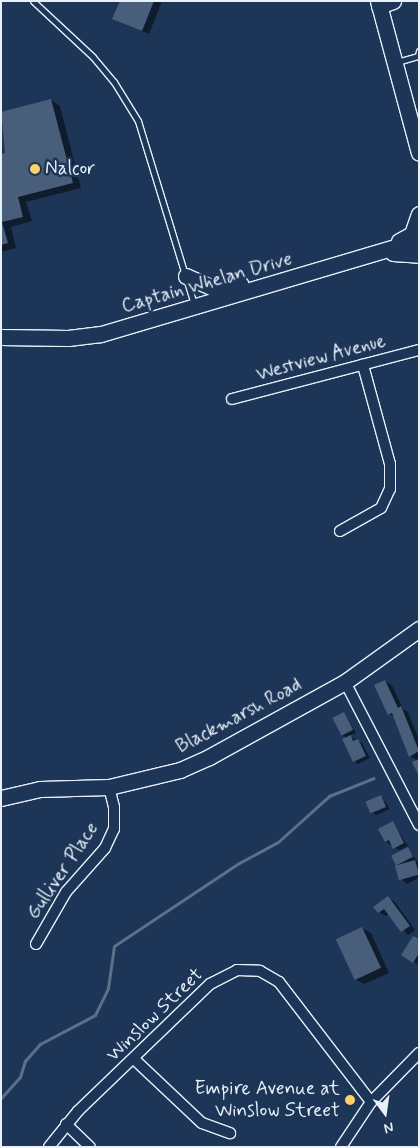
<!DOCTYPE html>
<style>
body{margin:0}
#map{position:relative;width:420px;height:1148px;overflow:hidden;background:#1d3557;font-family:Mynerve,sans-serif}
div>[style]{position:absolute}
.shadow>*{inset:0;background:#0007}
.stream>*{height:3px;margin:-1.5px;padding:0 1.5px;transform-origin:1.5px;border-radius:1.5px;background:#5d7089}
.building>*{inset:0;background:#495e7a;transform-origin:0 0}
.roads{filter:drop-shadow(1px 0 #e8f1f8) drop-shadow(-1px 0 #e8f1f8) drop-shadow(0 1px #e8f1f8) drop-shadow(0 -1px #e8f1f8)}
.lane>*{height:5px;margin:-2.5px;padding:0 2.5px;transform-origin:2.5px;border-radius:2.5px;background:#1d3557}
.street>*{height:10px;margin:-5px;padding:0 5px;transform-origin:5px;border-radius:5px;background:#1d3557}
.secondary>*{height:15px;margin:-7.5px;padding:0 7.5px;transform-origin:7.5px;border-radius:7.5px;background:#1d3557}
.dots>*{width:14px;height:14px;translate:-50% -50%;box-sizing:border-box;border:2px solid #1d3557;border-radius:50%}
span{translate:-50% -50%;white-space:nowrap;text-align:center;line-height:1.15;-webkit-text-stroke:5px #1d3557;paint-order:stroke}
.poi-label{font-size:19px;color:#e8f1f8}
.left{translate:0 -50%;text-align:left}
.right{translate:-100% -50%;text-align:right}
.street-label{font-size:19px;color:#e8f1f8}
.frame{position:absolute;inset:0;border:2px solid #e8f1f8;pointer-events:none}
.north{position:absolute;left:360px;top:1088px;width:50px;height:50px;-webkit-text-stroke:4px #1d3557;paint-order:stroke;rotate:166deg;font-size:14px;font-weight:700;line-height:20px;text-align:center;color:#e8f1f8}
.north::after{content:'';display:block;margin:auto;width:18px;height:22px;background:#e8f1f8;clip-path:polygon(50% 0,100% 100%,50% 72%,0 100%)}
</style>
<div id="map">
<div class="shadow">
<div style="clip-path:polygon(121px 1px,162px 1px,149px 34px,120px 22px)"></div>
<div style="clip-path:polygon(51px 100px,60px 106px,81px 188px,26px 202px,32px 221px,11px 227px,16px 248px,1px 252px,1px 155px,7px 154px,1px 113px)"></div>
<div style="clip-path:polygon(385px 682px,392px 685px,403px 709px,408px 712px,419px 740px,419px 773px,418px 761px,410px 756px,395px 717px,389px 714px)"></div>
<div style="clip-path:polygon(344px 713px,356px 733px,349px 736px,362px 743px,370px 758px,358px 764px,354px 761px,347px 738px,342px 735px)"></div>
<div style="clip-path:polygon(381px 796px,390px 809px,377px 815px,372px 813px)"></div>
<div style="clip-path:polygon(393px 823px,408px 846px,399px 850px,385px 841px)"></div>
<div style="clip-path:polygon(408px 848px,419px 864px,419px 878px,407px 884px,403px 881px,402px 868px,397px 865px)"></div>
<div style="clip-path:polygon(388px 898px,395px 902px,415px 930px,408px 935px,389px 914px,386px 916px,379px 912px)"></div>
<div style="clip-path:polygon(362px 928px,371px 933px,389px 973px,364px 984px,355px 979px)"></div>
<div style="clip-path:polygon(419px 941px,419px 963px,418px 964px,402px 955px)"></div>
</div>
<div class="stream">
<div style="left:1px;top:1098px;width:28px;rotate:-48deg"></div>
<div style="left:20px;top:1077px;width:17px;rotate:-73deg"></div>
<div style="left:25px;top:1061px;width:23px;rotate:-49deg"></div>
<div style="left:40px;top:1044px;width:62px;rotate:-27.8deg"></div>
<div style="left:95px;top:1015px;width:30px;rotate:-64deg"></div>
<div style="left:108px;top:988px;width:42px;rotate:-81.9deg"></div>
<div style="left:114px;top:946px;width:150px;rotate:-33.6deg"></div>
<div style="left:239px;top:863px;width:44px;rotate:-28.3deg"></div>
<div style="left:278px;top:842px;width:69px;rotate:-42deg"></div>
<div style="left:329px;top:796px;width:48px;rotate:-21.8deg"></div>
</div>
<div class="building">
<div style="clip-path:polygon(120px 1px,154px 1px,142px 31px,112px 19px)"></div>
<div style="clip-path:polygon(51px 99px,73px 183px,18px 197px,23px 217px,2px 222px,8px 243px,1px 245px,1px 154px,5px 153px,1px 112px)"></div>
<div style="clip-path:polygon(385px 680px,398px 708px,401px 706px,419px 751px,409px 757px,392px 713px,388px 715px,374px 685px)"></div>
<div style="left:344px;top:712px;width:20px;height:13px;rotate:63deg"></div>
<div style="clip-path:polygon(351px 735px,353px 741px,358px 739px,366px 756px,353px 762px,342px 739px)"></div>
<div style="clip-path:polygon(419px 759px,419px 776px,412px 762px)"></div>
<div style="left:381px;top:795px;width:13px;height:17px;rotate:67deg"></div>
<div style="clip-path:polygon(393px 821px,404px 843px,393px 849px,389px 840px,385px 842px,378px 829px)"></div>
<div style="left:408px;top:847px;width:11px;height:19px;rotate:63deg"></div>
<div style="left:415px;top:860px;width:15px;height:21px;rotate:74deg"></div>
<div style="clip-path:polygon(388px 896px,410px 926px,401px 932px,384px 909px,378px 913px,373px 907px)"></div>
<div style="left:362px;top:927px;width:45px;height:29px;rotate:65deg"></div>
<div style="clip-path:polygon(413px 936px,419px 939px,419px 953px,413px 963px,401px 955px)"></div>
</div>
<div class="roads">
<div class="lane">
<div style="left:33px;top:1px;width:82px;rotate:43deg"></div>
<div style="left:93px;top:57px;width:33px;rotate:50deg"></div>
<div style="left:114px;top:82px;width:46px;rotate:58.4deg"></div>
<div style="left:138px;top:121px;width:191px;rotate:73deg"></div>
<div style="left:397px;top:62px;width:22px;rotate:-16deg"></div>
<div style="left:418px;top:56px;width:5px;rotate:-79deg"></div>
</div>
<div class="street">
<div style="left:232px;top:399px;width:193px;rotate:-14.7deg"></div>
<div style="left:340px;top:531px;width:47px;rotate:-29.3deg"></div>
<div style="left:381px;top:508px;width:21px;rotate:-65deg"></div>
<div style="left:390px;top:489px;width:25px;rotate:-90deg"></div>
<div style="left:390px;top:464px;width:103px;rotate:-105.3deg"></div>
<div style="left:345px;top:682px;width:161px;rotate:62.6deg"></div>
<div style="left:36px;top:944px;width:60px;rotate:-60deg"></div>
<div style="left:66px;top:892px;width:59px;rotate:-48.4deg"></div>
<div style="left:105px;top:848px;width:21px;rotate:-65deg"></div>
<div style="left:114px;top:829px;width:22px;rotate:-90deg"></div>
<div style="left:114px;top:807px;width:21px;rotate:-104deg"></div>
<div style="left:134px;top:1059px;width:93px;rotate:43.3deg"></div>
<div style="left:202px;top:1123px;width:30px;rotate:20deg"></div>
<div style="left:66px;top:1124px;width:33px;rotate:44deg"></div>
<div style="left:49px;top:1147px;width:46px;rotate:-51.1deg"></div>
<div style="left:78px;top:1111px;width:183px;rotate:-43.9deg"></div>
<div style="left:210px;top:984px;width:30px;rotate:-27deg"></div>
<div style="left:237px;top:970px;width:23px;rotate:2deg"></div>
<div style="left:260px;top:971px;width:22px;rotate:30deg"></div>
<div style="left:279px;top:982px;width:151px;rotate:52.5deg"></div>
<div style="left:341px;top:1147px;width:54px;rotate:-56.3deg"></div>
<div style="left:371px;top:1102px;width:69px;rotate:-45.6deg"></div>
</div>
<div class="secondary">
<div style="left:378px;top:1px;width:157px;rotate:74.9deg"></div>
<div style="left:379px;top:6px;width:15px;rotate:-20deg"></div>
<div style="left:399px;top:241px;width:15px;rotate:-28deg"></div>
<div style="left:412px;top:234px;width:21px;rotate:-71deg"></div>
<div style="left:393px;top:253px;width:26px;rotate:4deg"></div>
<div style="left:186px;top:276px;width:32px;rotate:24deg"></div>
<div style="left:215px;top:289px;width:26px;rotate:-11deg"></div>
<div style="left:1px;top:337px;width:67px;rotate:0.9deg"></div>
<div style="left:68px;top:338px;width:33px;rotate:-7deg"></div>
<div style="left:101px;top:334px;width:332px;rotate:-16.5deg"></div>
<div style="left:1px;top:798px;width:40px;rotate:-13deg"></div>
<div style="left:40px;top:789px;width:69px;rotate:-1.7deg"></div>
<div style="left:109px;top:787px;width:73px;rotate:-13.5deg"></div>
<div style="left:180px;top:770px;width:32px;rotate:-24deg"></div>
<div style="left:209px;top:757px;width:155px;rotate:-28.9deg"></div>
<div style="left:345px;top:682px;width:91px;rotate:-35.6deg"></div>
</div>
</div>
<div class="dots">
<div style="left:35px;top:169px;background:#ffd166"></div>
<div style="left:350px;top:1100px;background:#ffd166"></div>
</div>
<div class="poi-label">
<span class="left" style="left:45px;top:169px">Nalcor</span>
<span class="right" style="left:340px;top:1100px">Empire Avenue at<br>Winslow Street</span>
</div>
<div class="street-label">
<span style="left:207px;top:283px;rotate:-16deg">Captain Whelan Drive</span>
<span style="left:321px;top:358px;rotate:-15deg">Westview Avenue</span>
<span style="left:239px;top:716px;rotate:-28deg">Blackmarsh Road</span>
<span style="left:63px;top:871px;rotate:-56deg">Gulliver Place</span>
<span style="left:155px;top:1015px;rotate:-44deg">Winslow Street</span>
</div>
<div class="frame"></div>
<div class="north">N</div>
</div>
